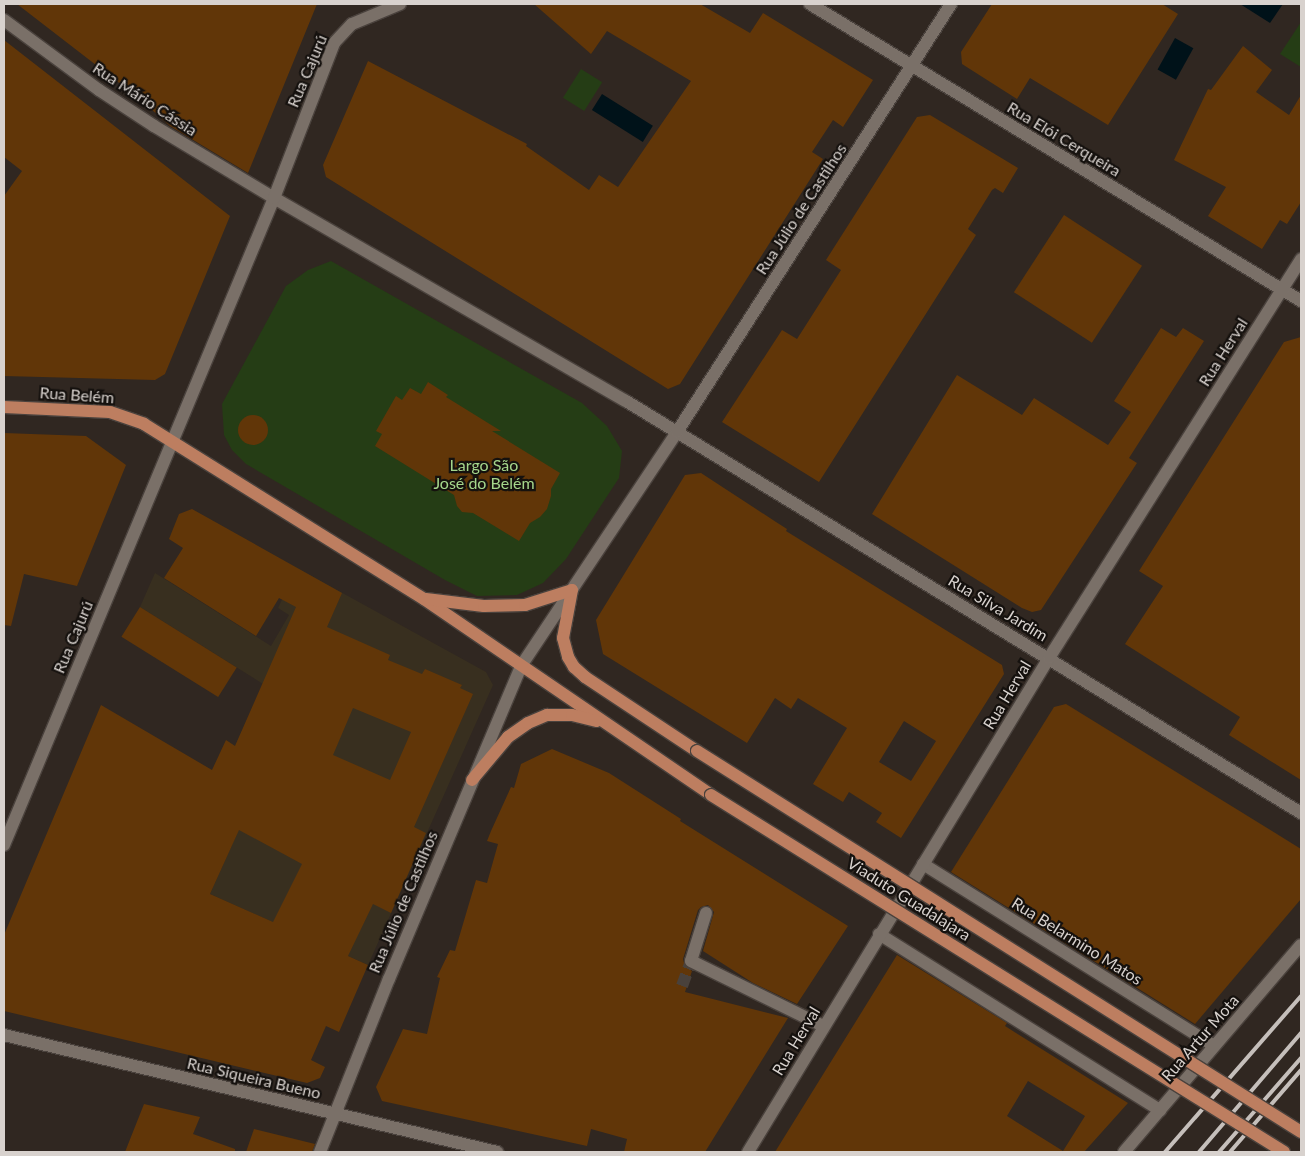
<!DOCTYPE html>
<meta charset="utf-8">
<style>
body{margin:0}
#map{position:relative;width:1305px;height:1156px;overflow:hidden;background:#302721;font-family:Lato,sans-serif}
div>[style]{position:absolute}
.education>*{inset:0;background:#382f1f}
.green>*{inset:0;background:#253d15;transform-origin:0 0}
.water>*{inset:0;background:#001219;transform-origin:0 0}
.building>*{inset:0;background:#613608;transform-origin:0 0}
.round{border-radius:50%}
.minor-tunnel>*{height:12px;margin-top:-6px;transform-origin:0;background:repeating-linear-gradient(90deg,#49413b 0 12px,transparent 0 18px)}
.roads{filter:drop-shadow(1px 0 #4a423d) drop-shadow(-1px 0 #4a423d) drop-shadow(0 1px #4a423d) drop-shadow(0 -1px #4a423d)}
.minor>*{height:12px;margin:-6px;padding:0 6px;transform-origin:6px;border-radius:6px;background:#7a7068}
.major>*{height:12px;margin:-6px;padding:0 6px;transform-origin:6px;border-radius:6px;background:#bd7e60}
.rail>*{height:4px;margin:-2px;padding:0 2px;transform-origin:2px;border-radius:2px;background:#c5bfbb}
.bridges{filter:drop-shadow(1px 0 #4a423d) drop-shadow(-1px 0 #4a423d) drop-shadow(0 1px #4a423d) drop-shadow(0 -1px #4a423d)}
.major-bridge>*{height:12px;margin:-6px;padding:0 6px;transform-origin:6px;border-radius:6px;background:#bd7e60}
span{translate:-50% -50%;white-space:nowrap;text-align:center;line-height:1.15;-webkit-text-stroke:4.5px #15110e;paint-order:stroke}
.street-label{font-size:16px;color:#d8d2ce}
.park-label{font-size:16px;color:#a5d68b}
.frame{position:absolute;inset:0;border:5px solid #d8d2ce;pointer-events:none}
</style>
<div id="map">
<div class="education">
<div style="clip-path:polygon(297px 568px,486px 672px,493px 685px,368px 965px,210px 894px,254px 795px,226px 740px,235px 746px,263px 684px,140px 607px,155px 573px,271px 646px,289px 615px,278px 608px)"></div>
</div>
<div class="green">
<div style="clip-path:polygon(1301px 22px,1301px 67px,1280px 54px)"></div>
<div style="left:581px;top:69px;width:25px;height:34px;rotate:32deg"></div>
<div style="clip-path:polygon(331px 261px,582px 403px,607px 426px,622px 451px,619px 478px,566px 559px,543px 583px,517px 595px,477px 596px,445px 580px,246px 464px,232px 450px,224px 435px,222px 404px,286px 286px,308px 270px)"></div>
</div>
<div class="water">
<div style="clip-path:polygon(1240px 4px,1283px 4px,1270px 23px)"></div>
<div style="left:1175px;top:38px;width:21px;height:36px;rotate:29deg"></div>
<div style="left:602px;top:94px;width:60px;height:19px;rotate:32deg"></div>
</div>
<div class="building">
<div style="clip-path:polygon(17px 4px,317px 4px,248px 173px,170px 126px,140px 99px)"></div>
<div style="clip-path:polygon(534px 4px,700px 4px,750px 33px,763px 13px,873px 80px,843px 127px,833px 120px,812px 152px,823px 159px,680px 384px,668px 389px,326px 177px,323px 165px,368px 61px,527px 144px,526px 146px,589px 190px,599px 175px,618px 187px,691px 81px,607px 31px,591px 54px)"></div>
<div style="clip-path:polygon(992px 4px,1162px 4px,1178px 14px,1108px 125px,1030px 78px,1017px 99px,962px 64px,961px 52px)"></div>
<div style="clip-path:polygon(4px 40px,230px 216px,165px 374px,155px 380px,4px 376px,4px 196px,22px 171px,4px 157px)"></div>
<div style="clip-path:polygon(1243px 46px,1272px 70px,1256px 92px,1289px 115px,1301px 95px,1301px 202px,1287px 224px,1280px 220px,1262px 249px,1208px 216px,1226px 187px,1174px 160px,1208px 89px,1211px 90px)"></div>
<div style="clip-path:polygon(930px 115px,1018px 168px,1003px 193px,995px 188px,992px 190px,968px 229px,976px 235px,819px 482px,722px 422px,782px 330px,797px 339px,841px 270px,826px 260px,917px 117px)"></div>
<div style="left:1064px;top:215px;width:93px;height:92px;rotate:33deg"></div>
<div style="clip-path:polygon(1161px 328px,1176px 337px,1183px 328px,1204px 341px,1129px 458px,1137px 463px,1041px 610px,1032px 612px,1022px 608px,872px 514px,957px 375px,1022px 415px,1034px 398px,1108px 445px,1131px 412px,1114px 401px)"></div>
<div style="clip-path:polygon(1301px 337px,1301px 780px,1229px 735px,1240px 717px,1125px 644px,1163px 586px,1139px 571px,1284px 342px)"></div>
<div style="clip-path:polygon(428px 382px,448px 395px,446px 397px,501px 431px,492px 431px,560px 473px,551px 489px,551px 496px,547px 509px,540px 517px,530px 523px,519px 541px,473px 513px,462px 512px,457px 506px,454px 495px,375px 446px,382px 434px,376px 431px,396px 396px,402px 400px,410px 388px,421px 394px)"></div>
<div class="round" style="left:238px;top:415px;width:30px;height:30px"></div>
<div style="clip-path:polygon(4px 433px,86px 436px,126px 465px,77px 586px,24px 574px,11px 626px,4px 625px)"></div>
<div style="clip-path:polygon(evenodd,701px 473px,776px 522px,787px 529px,786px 531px,1002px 665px,1004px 674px,901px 838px,876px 822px,882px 813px,849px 792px,843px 802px,813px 784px,847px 728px,798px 698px,791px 709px,775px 698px,747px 743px,603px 654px,596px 620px,685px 475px,701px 473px,904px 721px,936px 741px,911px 781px,879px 762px,904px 721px)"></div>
<div style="clip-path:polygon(evenodd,192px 509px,342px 593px,327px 627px,390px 655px,388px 660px,422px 674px,425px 669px,462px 685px,460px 688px,473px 694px,414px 827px,426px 833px,391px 913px,373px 904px,348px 956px,368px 965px,339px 1032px,326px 1026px,311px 1060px,325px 1067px,320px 1078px,307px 1083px,4px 1011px,4px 935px,101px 705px,212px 770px,226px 740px,235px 746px,296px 607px,279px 598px,256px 636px,164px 578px,183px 548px,169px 539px,179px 514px,192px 509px,353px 708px,411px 732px,390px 780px,333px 755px,353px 708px,192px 509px,239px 830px,302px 864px,273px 922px,210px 894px,239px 830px)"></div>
<div style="left:140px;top:607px;width:114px;height:35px;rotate:32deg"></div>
<div style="clip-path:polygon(1066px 704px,1301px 849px,1301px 899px,1195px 1024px,951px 872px,1054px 707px)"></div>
<div style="clip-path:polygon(552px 749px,609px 773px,681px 819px,680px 821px,848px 926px,797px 1004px,753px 983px,703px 951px,714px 912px,708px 905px,701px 907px,698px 910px,683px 959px,685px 966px,692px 971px,685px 992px,788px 1018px,705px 1152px,624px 1152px,627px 1139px,591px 1129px,587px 1146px,382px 1101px,376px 1087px,403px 1029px,427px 1034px,440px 978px,437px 977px,450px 950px,455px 951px,476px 880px,487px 883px,498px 844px,487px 841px,491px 831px,511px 787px,514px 788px,521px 764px)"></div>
<div style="clip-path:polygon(evenodd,897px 955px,1007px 1023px,1005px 1026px,1128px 1103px,1084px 1152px,775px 1152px,897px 955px,1028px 1081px,1085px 1116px,1063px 1151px,1007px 1116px,1028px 1081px)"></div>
<div style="clip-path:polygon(144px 1104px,200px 1117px,193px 1134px,235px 1149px,235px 1152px,125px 1152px)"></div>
<div style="clip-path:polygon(254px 1129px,315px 1144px,312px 1152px,246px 1152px)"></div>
</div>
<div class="minor-tunnel">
<div style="left:682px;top:986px;width:27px;rotate:-70deg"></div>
</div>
<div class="roads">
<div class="minor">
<div style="left:810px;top:4px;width:574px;rotate:31.17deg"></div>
<div style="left:4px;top:20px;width:118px;rotate:36.4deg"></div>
<div style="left:99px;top:90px;width:66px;rotate:33.2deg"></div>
<div style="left:154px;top:126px;width:140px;rotate:31deg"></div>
<div style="left:274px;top:198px;width:406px;rotate:30deg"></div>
<div style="left:626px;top:401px;width:791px;rotate:31.4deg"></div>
<div style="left:4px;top:845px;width:701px;rotate:-67.35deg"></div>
<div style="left:274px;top:198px;width:166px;rotate:-68.8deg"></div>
<div style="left:334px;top:43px;width:26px;rotate:-47deg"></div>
<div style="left:352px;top:24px;width:52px;rotate:-22.6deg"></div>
<div style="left:923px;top:864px;width:343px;rotate:32deg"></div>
<div style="left:706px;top:913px;width:50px;rotate:107.4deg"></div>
<div style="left:691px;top:961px;width:147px;rotate:26.2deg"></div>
<div style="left:879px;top:934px;width:332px;rotate:32.1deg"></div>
<div style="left:4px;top:1035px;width:507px;rotate:13.35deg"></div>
<div style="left:320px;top:1152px;width:186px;rotate:-68.3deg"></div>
<div style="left:389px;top:979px;width:340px;rotate:-67.1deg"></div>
<div style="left:521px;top:666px;width:281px;rotate:-56.3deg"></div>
<div style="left:677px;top:432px;width:508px;rotate:-57.37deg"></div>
<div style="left:748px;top:1152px;width:578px;rotate:-58.65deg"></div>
<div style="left:1049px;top:658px;width:472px;rotate:-57.7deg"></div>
<div style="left:1124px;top:1152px;width:272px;rotate:-49.5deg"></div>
</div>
<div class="major">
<div style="left:4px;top:407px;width:106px;rotate:2.7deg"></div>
<div style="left:110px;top:412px;width:36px;rotate:19deg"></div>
<div style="left:144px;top:424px;width:330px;rotate:32deg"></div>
<div style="left:424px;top:599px;width:348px;rotate:34.3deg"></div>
<div style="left:572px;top:590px;width:49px;rotate:100.6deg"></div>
<div style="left:563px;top:638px;width:20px;rotate:75deg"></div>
<div style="left:568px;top:657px;width:12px;rotate:59deg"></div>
<div style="left:574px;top:667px;width:15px;rotate:42deg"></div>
<div style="left:585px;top:677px;width:134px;rotate:33.5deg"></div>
<div style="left:426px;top:599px;width:58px;rotate:6.9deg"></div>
<div style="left:484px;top:606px;width:41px;rotate:-1.4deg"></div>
<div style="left:525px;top:605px;width:49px;rotate:-17.7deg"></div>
<div style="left:472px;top:780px;width:56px;rotate:-50.1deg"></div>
<div style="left:508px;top:737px;width:24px;rotate:-35deg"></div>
<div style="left:528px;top:723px;width:21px;rotate:-23deg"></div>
<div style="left:547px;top:715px;width:25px"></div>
<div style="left:572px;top:715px;width:25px;rotate:14deg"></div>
</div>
</div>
<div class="rail">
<div style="left:1165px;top:1152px;width:207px;rotate:-48.9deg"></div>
<div style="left:1199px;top:1152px;width:157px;rotate:-49.4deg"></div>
<div style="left:1219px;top:1152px;width:125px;rotate:-48.9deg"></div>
<div style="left:1230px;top:1152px;width:108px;rotate:-49.1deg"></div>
</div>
<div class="bridges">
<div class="major-bridge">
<div style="left:697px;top:751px;width:714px;rotate:32.24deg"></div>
<div style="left:711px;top:795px;width:675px;rotate:31.92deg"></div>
</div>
</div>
<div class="street-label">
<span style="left:307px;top:71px;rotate:-67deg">Rua Cajurú</span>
<span style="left:145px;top:99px;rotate:33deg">Rua Mário Cássia</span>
<span style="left:1064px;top:139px;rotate:31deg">Rua Elói Cerqueira</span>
<span style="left:801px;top:209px;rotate:-57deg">Rua Júlio de Castilhos</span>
<span style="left:1223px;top:352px;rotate:-58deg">Rua Herval</span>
<span style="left:77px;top:395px;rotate:4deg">Rua Belém</span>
<span style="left:998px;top:608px;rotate:31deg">Rua Silva Jardim</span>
<span style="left:73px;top:637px;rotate:-67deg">Rua Cajurú</span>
<span style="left:1007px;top:695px;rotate:-59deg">Rua Herval</span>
<span style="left:909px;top:899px;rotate:32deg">Viaduto Guadalajara</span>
<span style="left:403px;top:902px;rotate:-67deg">Rua Júlio de Castilhos</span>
<span style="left:1077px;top:941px;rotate:32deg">Rua Belarmino Matos</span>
<span style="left:1200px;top:1038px;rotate:-49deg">Rua Artur Mota</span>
<span style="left:796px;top:1041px;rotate:-59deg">Rua Herval</span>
<span style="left:254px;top:1078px;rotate:13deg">Rua Siqueira Bueno</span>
</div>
<div class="park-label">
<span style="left:484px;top:474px">Largo São<br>José do Belém</span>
</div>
<div class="frame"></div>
</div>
